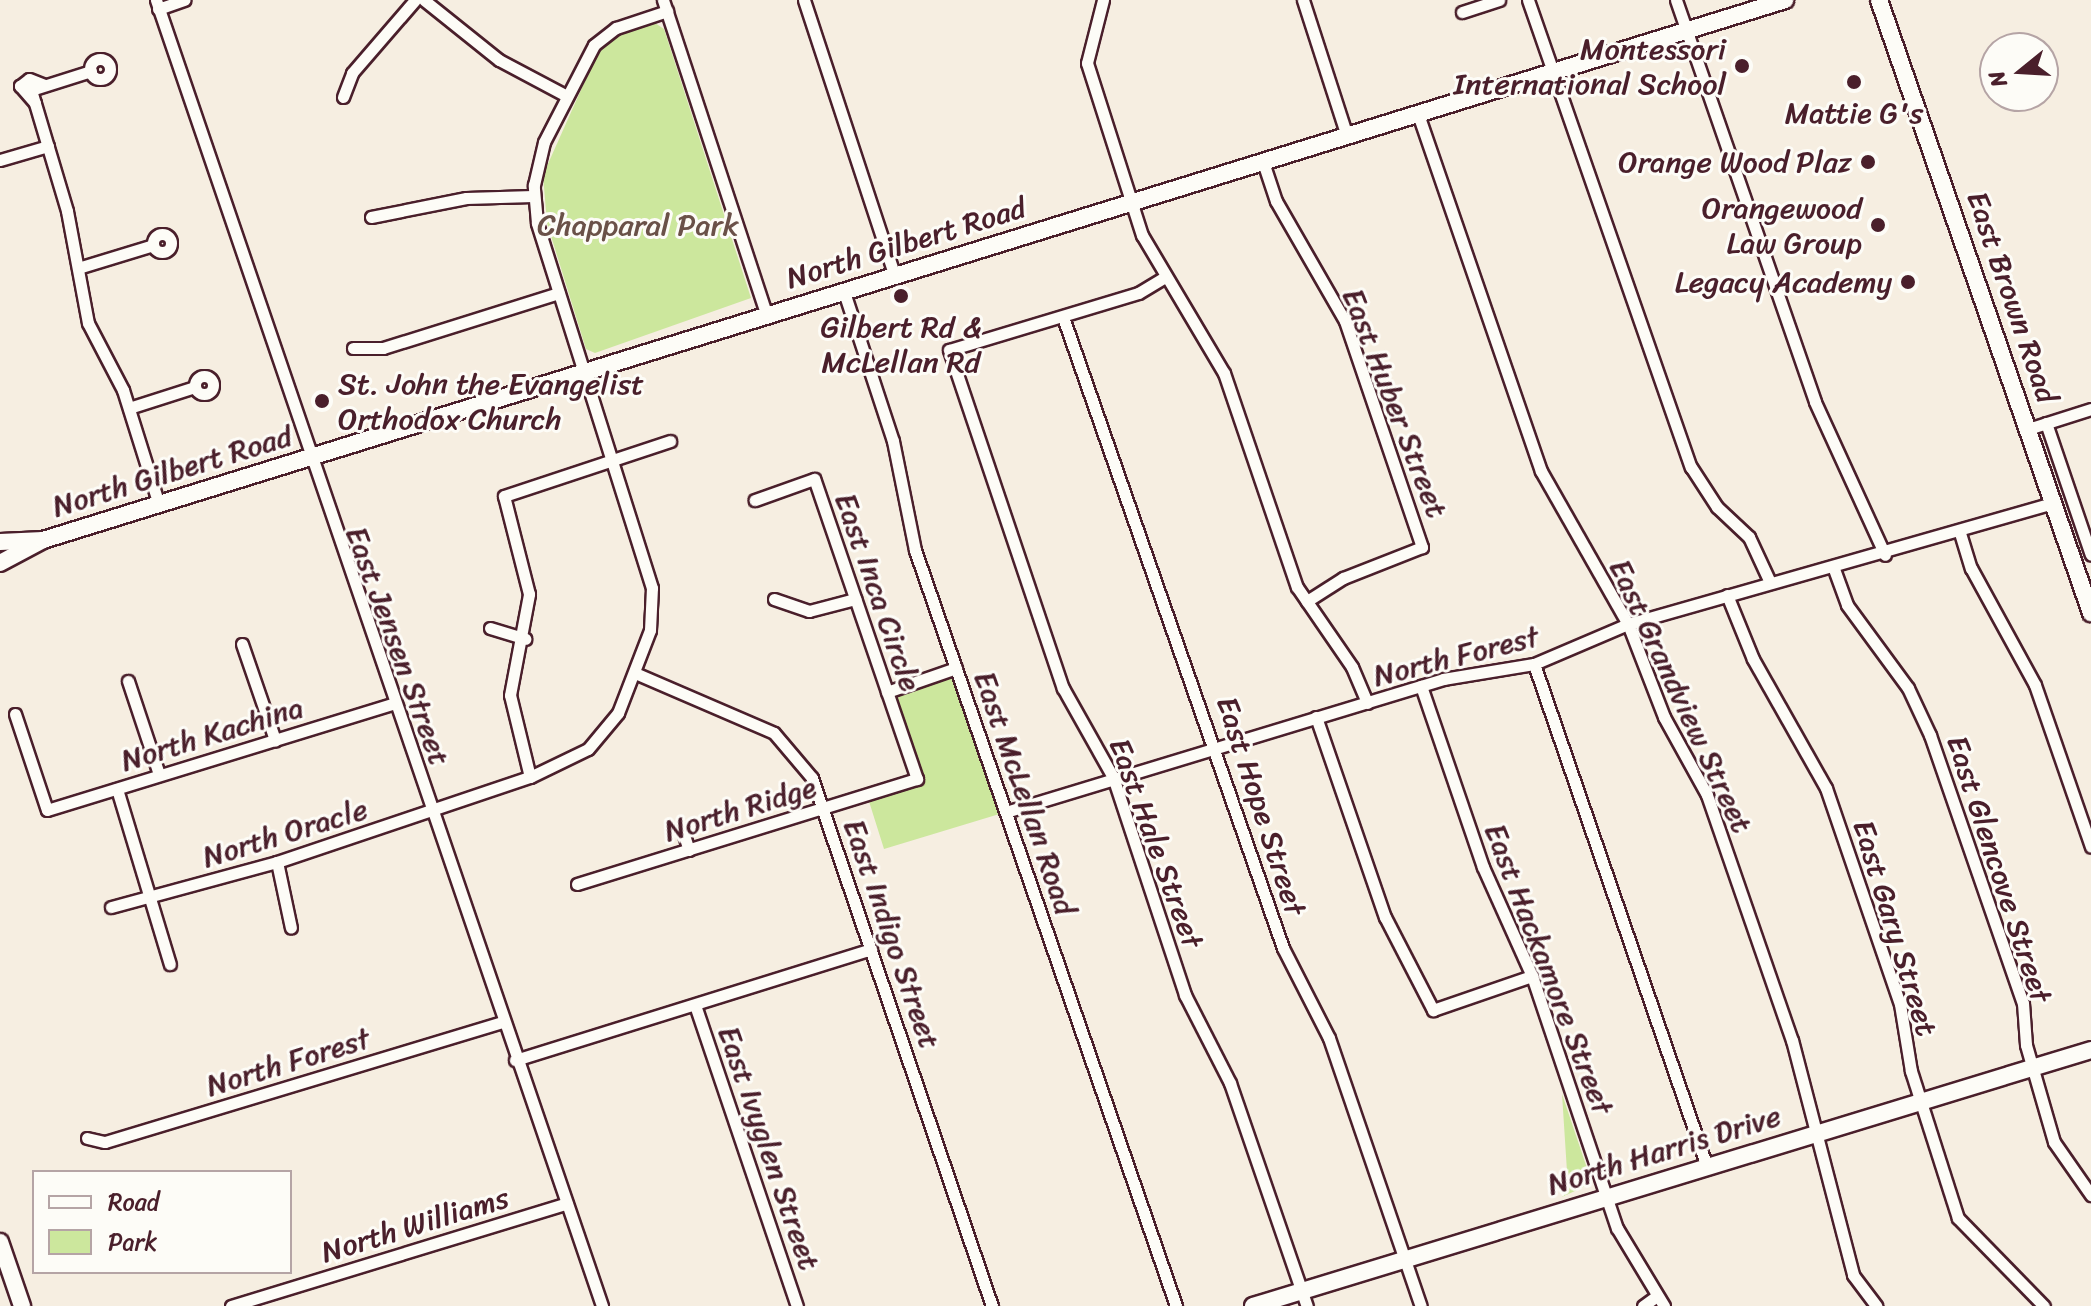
<!DOCTYPE html>
<style>
body{margin:0}
#map{position:relative;width:2091px;height:1306px;overflow:hidden;background:#f6eee1;font-family:Sriracha,sans-serif}
div>[style]{position:absolute}
.green>*{inset:0;background:#cce79d}
.roads{filter:drop-shadow(2px 0 #4a1f2b) drop-shadow(-2px 0 #4a1f2b) drop-shadow(0 2px #4a1f2b) drop-shadow(0 -2px #4a1f2b)}
.street>*{height:11px;margin:-5.5px;padding:0 5.5px;transform-origin:5.5px;border-radius:5.5px;background:#fdfcf7}
.street>.ring{margin:-5.5px;padding:0;box-sizing:content-box;background:none;border:11px solid #fdfcf7;border-radius:50%}
.secondary>*{height:16px;margin:-8px;padding:0 8px;transform-origin:8px;border-radius:8px;background:#fdfcf7}
.primary>*{height:16px;margin:-8px;padding:0 8px;transform-origin:8px;border-radius:8px;background:#fdfcf7}
.dots>*{width:22px;height:22px;translate:-50% -50%;box-sizing:border-box;border:4px solid #fdfcf7;border-radius:50%}
span{translate:-50% -50%;white-space:nowrap;text-align:center;line-height:1.15;-webkit-text-stroke:6px #fdfcf7;paint-order:stroke}
.poi-label{font-size:30px;color:#4a1f2b}
.right{translate:-100% -50%;text-align:right}
.left{translate:0 -50%;text-align:left}
.park-label{font-size:30px;color:#6a5148}
.street-label{font-size:30px;color:#4a1f2b}
.legend{position:absolute;left:32px;top:1170px;width:260px;height:104px;box-sizing:border-box;background:#fdfcf7;border:2px solid #b5a4a5;margin:0;padding:10px 14px;list-style:none;font-size:24px;color:#4a1f2b}
.legend li{display:flex;align-items:center;gap:16px;height:40px}
.legend b{width:40px;border:2px solid #b5a4a5}
.north{position:absolute;left:1979px;top:32px;width:80px;height:80px;box-sizing:border-box;background:#fdfcf7;border:2px solid #b5a4a5;border-radius:50%;rotate:252deg;font-size:22px;font-weight:700;line-height:32px;text-align:center;color:#4a1f2b}
.north::after{content:'';display:block;margin:auto;width:28px;height:36px;background:#4a1f2b;clip-path:polygon(50% 0,100% 100%,50% 72%,0 100%)}
</style>
<div id="map">
<div class="green">
<div style="clip-path:polygon(655px 23px,664px 29px,751px 298px,595px 353px,586px 349px,547px 223px,543px 175px,597px 54px,615px 37px)"></div>
<div style="clip-path:polygon(956px 668px,1006px 812px,884px 849px,867px 795px,917px 779px,887px 692px)"></div>
<div style="clip-path:polygon(1562px 1094px,1592px 1183px,1562px 1197px,1568px 1187px)"></div>
</div>
<div class="roads">
<div class="street">
<div style="left:156px;top:0;width:1380px;rotate:71.14deg"></div>
<div style="left:424px;top:0;width:96px;rotate:38.7deg"></div>
<div style="left:499px;top:60px;width:77px;rotate:27.9deg"></div>
<div style="left:663px;top:0;width:333px;rotate:71.8deg"></div>
<div style="left:804px;top:0;width:291px;rotate:71.8deg"></div>
<div style="left:1103px;top:0;width:65px;rotate:104.3deg"></div>
<div style="left:1087px;top:63px;width:181px;rotate:72.3deg"></div>
<div style="left:1142px;top:235px;width:161px;rotate:59.3deg"></div>
<div style="left:1224px;top:373px;width:226px;rotate:71.2deg"></div>
<div style="left:1297px;top:587px;width:97px;rotate:55.5deg"></div>
<div style="left:1352px;top:667px;width:39px;rotate:67deg"></div>
<div style="left:1303px;top:0;width:143px;rotate:72.1deg"></div>
<div style="left:1528px;top:0;width:495px;rotate:70.8deg"></div>
<div style="left:1691px;top:467px;width:48px;rotate:57deg"></div>
<div style="left:1717px;top:507px;width:44px;rotate:43.2deg"></div>
<div style="left:1749px;top:537px;width:47px;rotate:65.1deg"></div>
<div style="left:1676px;top:0;width:425px;rotate:70.9deg"></div>
<div style="left:1815px;top:402px;width:168px;rotate:65.4deg"></div>
<div style="left:158px;top:9px;width:28px;rotate:-19deg"></div>
<div style="left:1462px;top:12px;width:39px;rotate:-18deg"></div>
<div class="ring" style="left:90px;top:59px;width:9px;height:9px"></div>
<div style="left:91px;top:71px;width:63px;rotate:162.4deg"></div>
<div style="left:31px;top:90px;width:126px;rotate:73.4deg"></div>
<div style="left:67px;top:211px;width:114px;rotate:79.4deg"></div>
<div style="left:88px;top:323px;width:76px;rotate:62.4deg"></div>
<div style="left:123px;top:390px;width:121px;rotate:72.6deg"></div>
<div style="left:343px;top:97px;width:26px;rotate:-69deg"></div>
<div style="left:352px;top:73px;width:96px;rotate:-49.2deg"></div>
<div style="left:35px;top:103px;width:23px;rotate:-131deg"></div>
<div style="left:20px;top:86px;width:11px;rotate:-38deg"></div>
<div style="left:29px;top:79px;width:17px;rotate:21deg"></div>
<div style="left:1418px;top:114px;width:378px;rotate:71deg"></div>
<div style="left:1541px;top:471px;width:176px;rotate:60.4deg"></div>
<div style="left:1628px;top:624px;width:100px;rotate:68.8deg"></div>
<div style="left:1664px;top:717px;width:89px;rotate:61.1deg"></div>
<div style="left:1707px;top:795px;width:259px;rotate:70.9deg"></div>
<div style="left:1792px;top:1040px;width:243px;rotate:75.4deg"></div>
<div style="left:1853px;top:1275px;width:39px;rotate:53deg"></div>
<div style="left:0;top:160px;width:50px;rotate:-16.3deg"></div>
<div style="left:1263px;top:162px;width:41px;rotate:71.6deg"></div>
<div style="left:1276px;top:201px;width:138px;rotate:60.1deg"></div>
<div style="left:1345px;top:321px;width:239px;rotate:71.2deg"></div>
<div style="left:1422px;top:547px;width:85px;rotate:158.6deg"></div>
<div style="left:1343px;top:578px;width:43px;rotate:147.4deg"></div>
<div style="left:371px;top:217px;width:97px;rotate:-11.3deg"></div>
<div style="left:466px;top:198px;width:67px;rotate:-1.7deg"></div>
<div class="ring" style="left:153px;top:234px;width:7px;height:7px"></div>
<div style="left:78px;top:268px;width:78px;rotate:-17deg"></div>
<div style="left:1165px;top:277px;width:31px;rotate:149deg"></div>
<div style="left:1138px;top:293px;width:197px;rotate:163.2deg"></div>
<div style="left:949px;top:350px;width:357px;rotate:71.4deg"></div>
<div style="left:1063px;top:688px;width:102px;rotate:60.7deg"></div>
<div style="left:1113px;top:777px;width:230px;rotate:71.7deg"></div>
<div style="left:1185px;top:995px;width:99px;rotate:62.9deg"></div>
<div style="left:1230px;top:1083px;width:236px;rotate:71deg"></div>
<div style="left:844px;top:292px;width:157px;rotate:71.8deg"></div>
<div style="left:893px;top:441px;width:111px;rotate:78.6deg"></div>
<div style="left:915px;top:550px;width:800px;rotate:70.95deg"></div>
<div style="left:1063px;top:317px;width:668px;rotate:70.78deg"></div>
<div style="left:1283px;top:948px;width:101px;rotate:62.9deg"></div>
<div style="left:1329px;top:1038px;width:283px;rotate:71.1deg"></div>
<div style="left:353px;top:348px;width:30px"></div>
<div style="left:383px;top:348px;width:184px;rotate:-17.4deg"></div>
<div class="ring" style="left:195px;top:376px;width:7px;height:7px"></div>
<div style="left:129px;top:408px;width:69px;rotate:-17.7deg"></div>
<div style="left:2046px;top:423px;width:139px;rotate:71.2deg"></div>
<div style="left:2028px;top:429px;width:66px;rotate:-17.6deg"></div>
<div style="left:1960px;top:533px;width:37px;rotate:73deg"></div>
<div style="left:1971px;top:568px;width:133px;rotate:61.3deg"></div>
<div style="left:2035px;top:685px;width:171px;rotate:70.9deg"></div>
<div style="left:1834px;top:569px;width:38px;rotate:70deg"></div>
<div style="left:1847px;top:605px;width:103px;rotate:53.7deg"></div>
<div style="left:1908px;top:688px;width:52px;rotate:64.9deg"></div>
<div style="left:1930px;top:735px;width:284px;rotate:70.9deg"></div>
<div style="left:2023px;top:1003px;width:42px;rotate:85.9deg"></div>
<div style="left:2026px;top:1045px;width:101px;rotate:73.9deg"></div>
<div style="left:2054px;top:1142px;width:65px;rotate:55.1deg"></div>
<div style="left:1727px;top:595px;width:69px;rotate:67.9deg"></div>
<div style="left:1753px;top:659px;width:148px;rotate:60.5deg"></div>
<div style="left:1826px;top:788px;width:228px;rotate:71.1deg"></div>
<div style="left:1900px;top:1004px;width:68px;rotate:80.7deg"></div>
<div style="left:1911px;top:1071px;width:154px;rotate:72.3deg"></div>
<div style="left:1958px;top:1218px;width:123px;rotate:45.7deg"></div>
<div style="left:774px;top:599px;width:37px;rotate:19deg"></div>
<div style="left:809px;top:611px;width:48px;rotate:-14.6deg"></div>
<div style="left:490px;top:628px;width:37px;rotate:17deg"></div>
<div style="left:242px;top:644px;width:102px;rotate:71deg"></div>
<div style="left:1534px;top:664px;width:529px;rotate:71.02deg"></div>
<div style="left:635px;top:673px;width:151px;rotate:23.3deg"></div>
<div style="left:774px;top:733px;width:59px;rotate:49.8deg"></div>
<div style="left:812px;top:778px;width:558px;rotate:71.18deg"></div>
<div style="left:128px;top:681px;width:98px;rotate:71.6deg"></div>
<div style="left:1421px;top:686px;width:191px;rotate:71.1deg"></div>
<div style="left:1483px;top:867px;width:120px;rotate:65.8deg"></div>
<div style="left:1532px;top:976px;width:266px;rotate:71.4deg"></div>
<div style="left:1617px;top:1228px;width:91px;rotate:58.9deg"></div>
<div style="left:887px;top:692px;width:73px;rotate:-19.2deg"></div>
<div style="left:15px;top:714px;width:101px;rotate:71.6deg"></div>
<div style="left:47px;top:810px;width:360px;rotate:-17.1deg"></div>
<div style="left:1316px;top:717px;width:212px;rotate:71deg"></div>
<div style="left:1385px;top:917px;width:105px;rotate:62.7deg"></div>
<div style="left:1433px;top:1010px;width:105px;rotate:-19deg"></div>
<div style="left:530px;top:777px;width:84px;rotate:-103.7deg"></div>
<div style="left:510px;top:695px;width:103px;rotate:-79.3deg"></div>
<div style="left:529px;top:594px;width:101px;rotate:-104.3deg"></div>
<div style="left:504px;top:496px;width:175px;rotate:-18.3deg"></div>
<div style="left:117px;top:789px;width:183px;rotate:73.2deg"></div>
<div style="left:1006px;top:812px;width:457px;rotate:-16.9deg"></div>
<div style="left:1443px;top:679px;width:92px;rotate:-9.4deg"></div>
<div style="left:1534px;top:664px;width:102px;rotate:-23.1deg"></div>
<div style="left:1628px;top:624px;width:442px;rotate:-15.9deg"></div>
<div style="left:682px;top:829px;width:22px;rotate:72deg"></div>
<div style="left:277px;top:862px;width:67px;rotate:78deg"></div>
<div style="left:577px;top:884px;width:356px;rotate:-17.2deg"></div>
<div style="left:917px;top:779px;width:317px;rotate:-108.9deg"></div>
<div style="left:814px;top:479px;width:63px;rotate:160.4deg"></div>
<div style="left:111px;top:907px;width:172px;rotate:-15.2deg"></div>
<div style="left:277px;top:862px;width:267px;rotate:-18.6deg"></div>
<div style="left:530px;top:777px;width:64px;rotate:-25.8deg"></div>
<div style="left:588px;top:749px;width:47px;rotate:-50.2deg"></div>
<div style="left:618px;top:713px;width:89px;rotate:-68.9deg"></div>
<div style="left:650px;top:630px;width:42px;rotate:-87.3deg"></div>
<div style="left:652px;top:588px;width:383px;rotate:-107.5deg"></div>
<div style="left:537px;top:223px;width:38px;rotate:-95deg"></div>
<div style="left:534px;top:185px;width:44px;rotate:-76.9deg"></div>
<div style="left:544px;top:142px;width:109px;rotate:-62.7deg"></div>
<div style="left:594px;top:45px;width:28px;rotate:-38deg"></div>
<div style="left:616px;top:28px;width:54px;rotate:-18.4deg"></div>
<div style="left:695px;top:1005px;width:318px;rotate:71.3deg"></div>
<div style="left:515px;top:1060px;width:373px;rotate:-17.3deg"></div>
<div style="left:87px;top:1138px;width:18px;rotate:13deg"></div>
<div style="left:105px;top:1142px;width:415px;rotate:-16.8deg"></div>
<div style="left:231px;top:1306px;width:351px;rotate:-17deg"></div>
<div style="left:1643px;top:1306px;width:17px;rotate:-36deg"></div>
</div>
<div class="secondary">
<div style="left:1879px;top:0;width:649px;rotate:70.92deg"></div>
<div style="left:1253px;top:1306px;width:876px;rotate:-16.99deg"></div>
</div>
<div class="primary">
<div style="left:0;top:542px;width:43px;rotate:-2.7deg"></div>
<div style="left:0;top:563px;width:49px;rotate:-28.1deg"></div>
<div style="left:43px;top:540px;width:1824px;rotate:-17.22deg"></div>
<div style="left:0;top:1242px;width:68px;rotate:71deg"></div>
</div>
</div>
<div class="dots">
<div style="left:1742px;top:66px;background:#4a1f2b"></div>
<div style="left:1854px;top:82px;background:#4a1f2b"></div>
<div style="left:1868px;top:162px;background:#4a1f2b"></div>
<div style="left:1878px;top:225px;background:#4a1f2b"></div>
<div style="left:1908px;top:282px;background:#4a1f2b"></div>
<div style="left:901px;top:296px;background:#4a1f2b"></div>
<div style="left:322px;top:401px;background:#4a1f2b"></div>
</div>
<div class="poi-label">
<span class="right" style="left:1726px;top:66px">Montessori<br>International School</span>
<span style="left:1854px;top:113px">Mattie G's</span>
<span class="right" style="left:1852px;top:162px">Orange Wood Plaz</span>
<span class="right" style="left:1862px;top:225px">Orangewood<br>Law Group</span>
<span class="right" style="left:1892px;top:282px">Legacy Academy</span>
<span style="left:901px;top:344px">Gilbert Rd &amp;<br>McLellan Rd</span>
<span class="left" style="left:338px;top:401px">St. John the Evangelist<br>Orthodox Church</span>
</div>
<div class="park-label">
<span style="left:638px;top:225px">Chapparal Park</span>
</div>
<div class="street-label">
<span style="left:906px;top:243px;rotate:-17deg">North Gilbert Road</span>
<span style="left:2012px;top:297px;rotate:71deg">East Brown Road</span>
<span style="left:1395px;top:403px;rotate:69deg">East Huber Street</span>
<span style="left:172px;top:471px;rotate:-17deg">North Gilbert Road</span>
<span style="left:878px;top:592px;rotate:71deg">East Inca Circle</span>
<span style="left:398px;top:646px;rotate:70deg">East Jensen Street</span>
<span style="left:1456px;top:656px;rotate:-14deg">North Forest</span>
<span style="left:1681px;top:696px;rotate:65deg">East Grandview Street</span>
<span style="left:212px;top:734px;rotate:-17deg">North Kachina</span>
<span style="left:1025px;top:793px;rotate:71deg">East McLellan Road</span>
<span style="left:1261px;top:806px;rotate:72deg">East Hope Street</span>
<span style="left:740px;top:809px;rotate:-17deg">North Ridge</span>
<span style="left:285px;top:833px;rotate:-17deg">North Oracle</span>
<span style="left:1156px;top:843px;rotate:70deg">East Hale Street</span>
<span style="left:1999px;top:869px;rotate:72deg">East Glencove Street</span>
<span style="left:1895px;top:928px;rotate:73deg">East Gary Street</span>
<span style="left:892px;top:934px;rotate:71deg">East Indigo Street</span>
<span style="left:1549px;top:969px;rotate:69deg">East Hackamore Street</span>
<span style="left:288px;top:1062px;rotate:-17deg">North Forest</span>
<span style="left:769px;top:1148px;rotate:71deg">East Ivyglen Street</span>
<span style="left:1664px;top:1150px;rotate:-17deg">North Harris Drive</span>
<span style="left:415px;top:1225px;rotate:-17deg">North Williams</span>
</div>
<ul class="legend">
<li><b style="height:10px;background:#fdfcf7"></b>Road</li>
<li><b style="height:22px;background:#cce79d"></b>Park</li>
</ul>
<div class="north">N</div>
</div>
